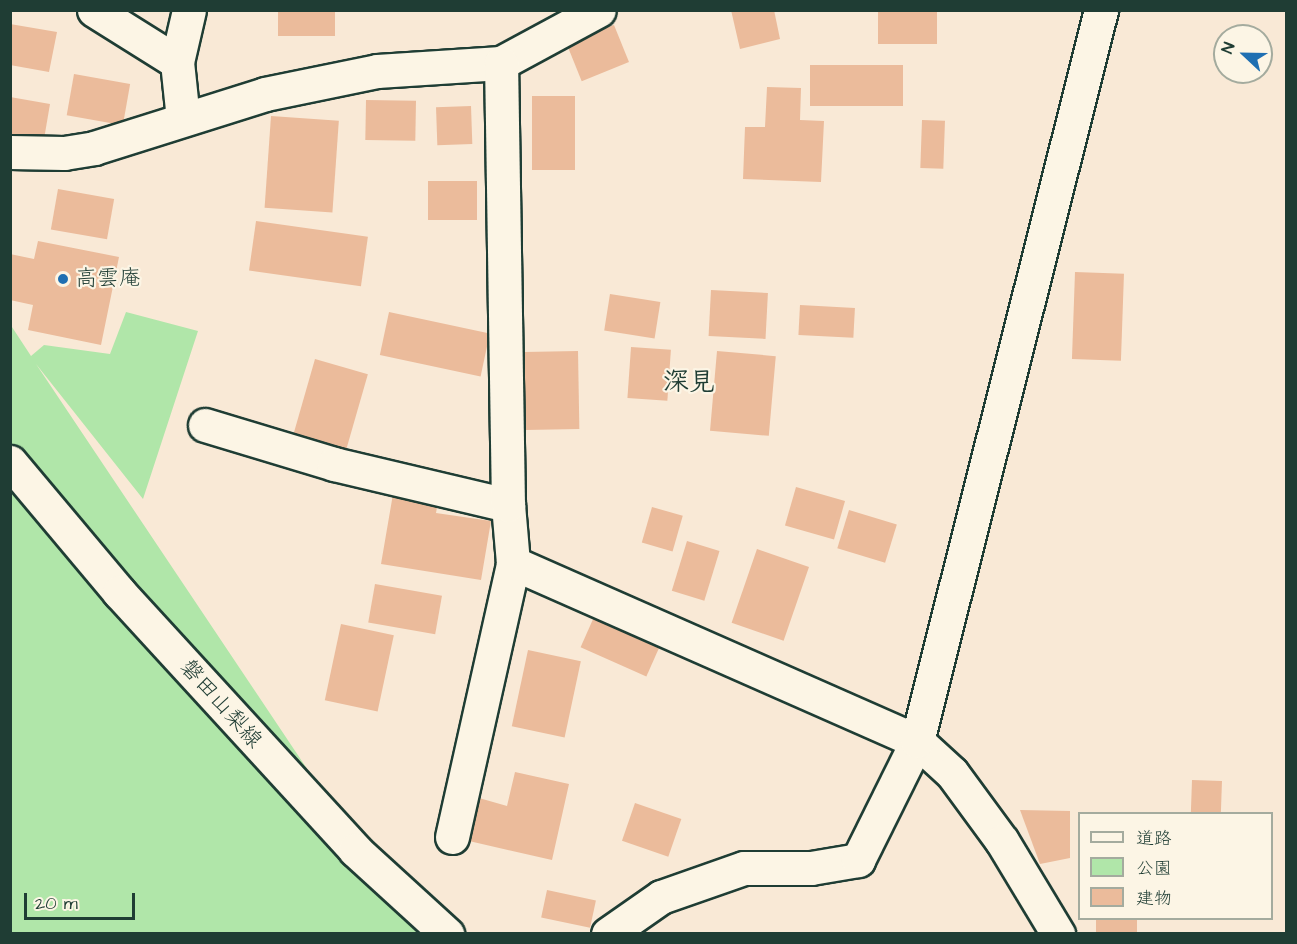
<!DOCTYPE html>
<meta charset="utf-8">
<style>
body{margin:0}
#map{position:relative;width:1297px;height:944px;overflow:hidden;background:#f9e9d6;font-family:"Architects Daughter","Klee One",sans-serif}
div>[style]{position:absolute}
.green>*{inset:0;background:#b0e6a9}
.building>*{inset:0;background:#ebbb9b;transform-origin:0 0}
.roads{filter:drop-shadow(2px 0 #1f3d34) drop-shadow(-2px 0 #1f3d34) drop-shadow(0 2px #1f3d34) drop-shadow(0 -2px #1f3d34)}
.minor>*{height:33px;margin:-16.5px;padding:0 16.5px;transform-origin:16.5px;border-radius:16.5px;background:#fcf5e5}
.major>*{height:33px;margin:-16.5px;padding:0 16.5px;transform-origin:16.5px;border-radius:16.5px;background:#fcf5e5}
.dots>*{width:16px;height:16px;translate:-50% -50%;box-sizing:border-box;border:3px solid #fcf5e5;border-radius:50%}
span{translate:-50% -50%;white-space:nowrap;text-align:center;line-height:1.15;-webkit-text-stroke:4.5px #fcf5e5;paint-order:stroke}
.poi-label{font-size:22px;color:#1f3d34}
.left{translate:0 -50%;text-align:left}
.street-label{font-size:22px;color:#1f3d34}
.quarter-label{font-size:26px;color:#1f3d34;font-weight:700}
.frame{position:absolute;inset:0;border:12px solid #1f3d34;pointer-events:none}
.legend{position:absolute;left:1078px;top:812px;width:195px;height:108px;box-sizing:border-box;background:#fcf5e5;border:2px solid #a4ab9e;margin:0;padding:8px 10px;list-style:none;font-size:18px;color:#1f3d34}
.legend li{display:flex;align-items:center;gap:12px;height:30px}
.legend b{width:30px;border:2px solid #a4ab9e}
.north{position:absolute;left:1213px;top:24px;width:60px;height:60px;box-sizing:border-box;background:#fcf5e5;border:2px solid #a4ab9e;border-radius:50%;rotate:292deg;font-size:16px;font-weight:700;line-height:24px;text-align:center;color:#1f3d34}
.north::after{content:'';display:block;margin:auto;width:21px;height:27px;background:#1f6fb2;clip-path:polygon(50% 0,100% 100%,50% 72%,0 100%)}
.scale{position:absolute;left:24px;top:893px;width:111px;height:27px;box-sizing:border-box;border:3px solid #1f3d34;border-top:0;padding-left:8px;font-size:18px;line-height:21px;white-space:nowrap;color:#1f3d34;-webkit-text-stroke:4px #fcf5e5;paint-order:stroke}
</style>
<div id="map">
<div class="green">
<div style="clip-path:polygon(126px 312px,198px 331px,143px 499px,36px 364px,417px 933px,11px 933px,10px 324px,31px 356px,44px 345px,110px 354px)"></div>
</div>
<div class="building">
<div style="left:278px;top:10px;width:57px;height:26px"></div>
<div style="clip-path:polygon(731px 10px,774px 10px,780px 39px,740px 49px)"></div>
<div style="left:878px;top:10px;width:59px;height:34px"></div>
<div style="clip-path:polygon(10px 24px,57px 32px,49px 72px,10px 65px)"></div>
<div style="left:614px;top:25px;width:40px;height:51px;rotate:68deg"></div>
<div style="left:810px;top:65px;width:93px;height:41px"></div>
<div style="left:74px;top:74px;width:57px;height:42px;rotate:10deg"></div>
<div style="clip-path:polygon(767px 87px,801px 88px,800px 120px,824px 121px,821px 182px,743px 179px,745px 127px,765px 127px)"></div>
<div style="left:532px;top:96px;width:43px;height:74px"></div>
<div style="clip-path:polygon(10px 97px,50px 104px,43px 145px,10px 139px)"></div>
<div style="left:366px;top:100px;width:50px;height:40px;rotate:1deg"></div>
<div style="left:471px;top:106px;width:38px;height:35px;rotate:88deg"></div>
<div style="left:271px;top:116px;width:68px;height:92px;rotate:4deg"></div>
<div style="left:922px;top:120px;width:23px;height:48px;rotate:2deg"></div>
<div style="left:428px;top:181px;width:49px;height:39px"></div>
<div style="left:58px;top:189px;width:57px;height:41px;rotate:10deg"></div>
<div style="left:256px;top:221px;width:113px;height:50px;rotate:8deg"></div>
<div style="clip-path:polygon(38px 241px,119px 257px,101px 345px,28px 330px,33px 305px,10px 300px,10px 254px,34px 259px)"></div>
<div style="left:1075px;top:272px;width:49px;height:87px;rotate:2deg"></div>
<div style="left:711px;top:290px;width:57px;height:46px;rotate:3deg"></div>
<div style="left:610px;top:294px;width:51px;height:37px;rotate:9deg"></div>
<div style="left:800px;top:305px;width:55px;height:30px;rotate:3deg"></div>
<div style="left:389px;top:312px;width:103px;height:44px;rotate:12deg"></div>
<div style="left:631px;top:347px;width:40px;height:51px;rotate:4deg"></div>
<div style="left:578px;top:351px;width:78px;height:54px;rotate:89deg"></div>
<div style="left:717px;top:351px;width:59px;height:80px;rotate:5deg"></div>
<div style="left:315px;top:359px;width:55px;height:80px;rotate:16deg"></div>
<div style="left:796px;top:487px;width:51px;height:40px;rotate:16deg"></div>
<div style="clip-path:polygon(393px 494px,438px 502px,436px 513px,491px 521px,481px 580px,381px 564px)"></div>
<div style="left:652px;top:507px;width:32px;height:37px;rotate:16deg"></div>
<div style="left:849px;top:510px;width:50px;height:40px;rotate:17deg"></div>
<div style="left:687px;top:541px;width:34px;height:52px;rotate:17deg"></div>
<div style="left:757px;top:549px;width:55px;height:78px;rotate:19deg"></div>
<div style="left:375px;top:584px;width:68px;height:39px;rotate:10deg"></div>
<div style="left:594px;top:617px;width:72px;height:33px;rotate:24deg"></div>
<div style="left:341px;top:624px;width:54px;height:78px;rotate:12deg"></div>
<div style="left:528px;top:650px;width:54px;height:78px;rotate:12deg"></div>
<div style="clip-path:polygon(515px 772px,569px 784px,552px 860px,469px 841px,479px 798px,507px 806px)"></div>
<div style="left:1192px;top:780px;width:30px;height:34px;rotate:2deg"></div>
<div style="left:635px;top:803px;width:49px;height:40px;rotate:19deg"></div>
<div style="clip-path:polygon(1020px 810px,1070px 811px,1070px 858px,1040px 864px)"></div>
<div style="left:547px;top:890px;width:50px;height:28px;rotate:12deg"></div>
<div style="left:1096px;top:918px;width:41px;height:15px"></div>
</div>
<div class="roads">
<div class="minor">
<div style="left:94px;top:10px;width:98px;rotate:32.1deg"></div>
<div style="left:183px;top:119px;width:57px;rotate:-96deg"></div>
<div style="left:177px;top:62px;width:53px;rotate:-77deg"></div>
<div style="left:10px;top:152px;width:54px;rotate:1.1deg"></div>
<div style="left:64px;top:153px;width:30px;rotate:-9deg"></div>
<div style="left:94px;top:148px;width:179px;rotate:-17.5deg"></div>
<div style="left:265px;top:94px;width:114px;rotate:-11.6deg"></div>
<div style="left:377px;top:71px;width:124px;rotate:-3.7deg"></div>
<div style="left:501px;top:63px;width:111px;rotate:-28.4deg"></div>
<div style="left:205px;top:425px;width:135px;rotate:16.8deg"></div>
<div style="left:334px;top:464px;width:179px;rotate:13.3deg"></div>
<div style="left:513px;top:563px;width:441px;rotate:23.8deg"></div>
<div style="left:917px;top:741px;width:47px;rotate:42.4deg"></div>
<div style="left:952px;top:773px;width:84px;rotate:53.7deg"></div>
<div style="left:1002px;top:841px;width:109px;rotate:58.9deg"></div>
<div style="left:452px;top:837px;width:281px;rotate:-77.4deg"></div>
<div style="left:513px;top:563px;width:58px;rotate:-94.9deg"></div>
<div style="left:508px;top:505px;width:442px;rotate:-90.9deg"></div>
<div style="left:608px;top:934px;width:65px;rotate:-34.9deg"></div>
<div style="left:661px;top:897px;width:88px;rotate:-19.3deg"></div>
<div style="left:744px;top:868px;width:67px"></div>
<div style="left:811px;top:868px;width:48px;rotate:-9.7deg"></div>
<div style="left:858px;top:860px;width:133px;rotate:-63.6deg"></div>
<div style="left:917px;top:741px;width:754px;rotate:-75.87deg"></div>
</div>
<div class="major">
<div style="left:10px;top:462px;width:170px;rotate:50deg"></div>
<div style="left:119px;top:592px;width:350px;rotate:47.5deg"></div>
<div style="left:355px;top:850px;width:125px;rotate:42.4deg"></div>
</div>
</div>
<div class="dots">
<div style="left:63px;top:279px;background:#1f6fb2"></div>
</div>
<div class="poi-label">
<span class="left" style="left:75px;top:279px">高雲庵</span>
</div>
<div class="street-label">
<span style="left:221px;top:704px;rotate:48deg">磐田山梨線</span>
</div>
<div class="quarter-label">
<span style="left:689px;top:383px">深見</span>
</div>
<div class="frame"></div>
<ul class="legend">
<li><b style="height:8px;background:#fcf5e5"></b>道路</li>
<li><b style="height:16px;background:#b0e6a9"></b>公園</li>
<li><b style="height:16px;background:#ebbb9b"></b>建物</li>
</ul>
<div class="north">N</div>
<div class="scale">20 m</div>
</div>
